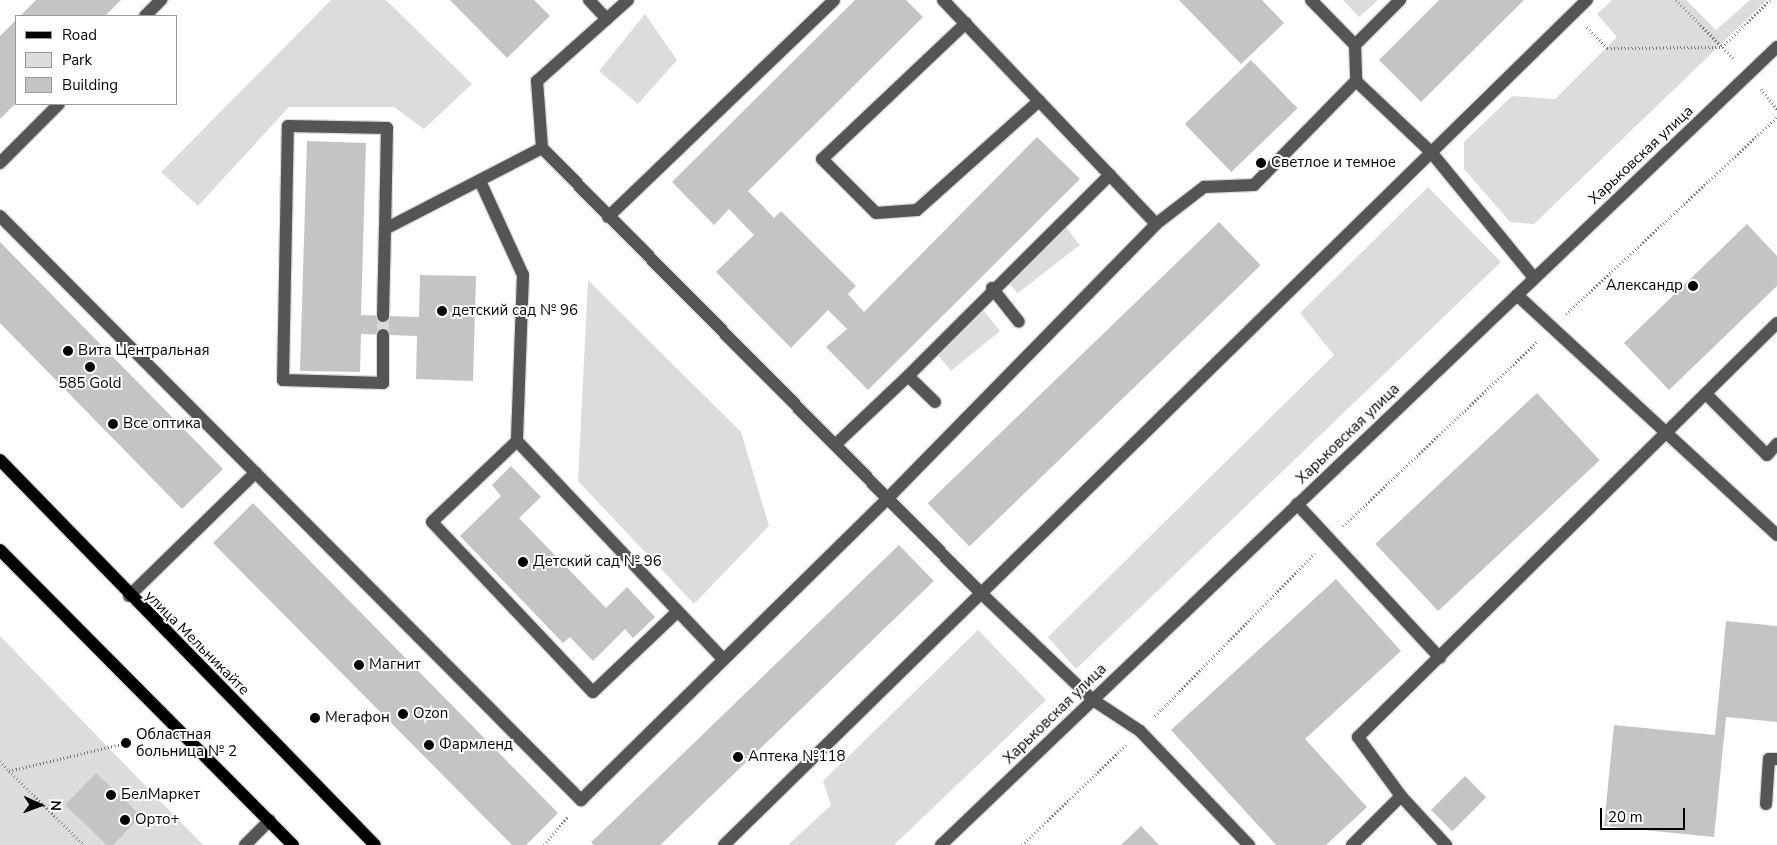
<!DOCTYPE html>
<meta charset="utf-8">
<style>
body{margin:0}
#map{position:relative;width:1777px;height:845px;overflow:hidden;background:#fff;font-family:"Nunito Sans",sans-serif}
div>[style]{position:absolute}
.green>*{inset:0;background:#dcdcdc;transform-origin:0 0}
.building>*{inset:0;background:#c4c4c4;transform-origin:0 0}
.minor-tunnel>*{height:12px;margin-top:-6px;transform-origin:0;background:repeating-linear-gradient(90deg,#d9d9d9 0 12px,transparent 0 18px)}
.path>*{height:3px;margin-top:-1.5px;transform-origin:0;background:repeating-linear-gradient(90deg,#777 0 1px,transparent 0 3.5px)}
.roads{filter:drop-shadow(1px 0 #dbdbdb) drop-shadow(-1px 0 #dbdbdb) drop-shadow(0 1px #dbdbdb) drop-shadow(0 -1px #dbdbdb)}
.minor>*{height:12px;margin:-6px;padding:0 6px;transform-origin:6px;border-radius:6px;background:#555}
.major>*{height:12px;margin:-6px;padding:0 6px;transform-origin:6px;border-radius:6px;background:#000}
.dots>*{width:14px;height:14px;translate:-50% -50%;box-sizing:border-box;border:2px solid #fff;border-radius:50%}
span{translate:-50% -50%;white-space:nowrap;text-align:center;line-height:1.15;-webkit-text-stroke:4px #fff;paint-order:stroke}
.street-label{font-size:15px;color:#000}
.poi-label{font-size:15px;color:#000}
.left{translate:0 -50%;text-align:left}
.right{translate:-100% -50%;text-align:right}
.legend{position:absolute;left:15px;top:15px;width:162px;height:90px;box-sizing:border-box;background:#fff;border:1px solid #999;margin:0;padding:6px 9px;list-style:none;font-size:15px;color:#000}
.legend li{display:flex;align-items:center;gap:10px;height:25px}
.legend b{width:25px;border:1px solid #999}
.north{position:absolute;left:15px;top:780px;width:50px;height:50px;-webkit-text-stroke:4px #fff;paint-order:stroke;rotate:92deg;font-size:14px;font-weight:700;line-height:20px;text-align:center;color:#000}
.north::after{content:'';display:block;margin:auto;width:18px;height:22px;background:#000;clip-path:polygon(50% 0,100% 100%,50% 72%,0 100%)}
.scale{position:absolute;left:1600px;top:808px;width:85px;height:22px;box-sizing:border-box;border:2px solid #000;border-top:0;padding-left:6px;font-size:15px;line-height:18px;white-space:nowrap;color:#000;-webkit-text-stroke:4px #fff;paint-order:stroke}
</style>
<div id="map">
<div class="green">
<div style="clip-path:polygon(331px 0,386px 0,472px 84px,424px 129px,394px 107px,289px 107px,198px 206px,161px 172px)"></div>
<div style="clip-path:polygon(1343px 0,1378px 0,1359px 17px)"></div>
<div style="clip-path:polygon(1612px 0,1686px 0,1716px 30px,1750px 0,1767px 0,1534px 224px,1510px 222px,1464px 169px,1464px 142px,1512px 96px,1555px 99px,1617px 37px,1597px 14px)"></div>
<div style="clip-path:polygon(645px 14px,677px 60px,638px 104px,599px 71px)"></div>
<div style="clip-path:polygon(1428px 187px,1501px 262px,1076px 669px,1048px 637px,1334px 355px,1300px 313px)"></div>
<div style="left:1065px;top:226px;width:24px;height:79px;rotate:52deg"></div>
<div style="clip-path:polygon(588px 280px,741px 432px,769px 526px,694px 604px,578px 481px)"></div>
<div style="left:983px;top:310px;width:27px;height:63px;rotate:51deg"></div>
<div style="clip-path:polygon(978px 630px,1046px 700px,894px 845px,788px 845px,831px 805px,823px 781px)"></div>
<div style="clip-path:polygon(0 636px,203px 845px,0 845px)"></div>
</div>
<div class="building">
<div style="clip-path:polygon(36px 0,121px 0,105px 16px,20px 16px)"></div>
<div style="clip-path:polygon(450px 0,534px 0,550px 16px,507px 58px)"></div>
<div style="clip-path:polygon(855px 0,906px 0,923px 17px,748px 191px,774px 218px,781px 211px,856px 286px,848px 294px,864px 312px,1037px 137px,1080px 179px,868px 390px,826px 347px,847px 329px,828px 310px,791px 348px,716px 272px,754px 235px,729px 209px,714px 225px,672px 182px)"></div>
<div style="clip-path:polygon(1179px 0,1262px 0,1284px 23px,1241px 64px)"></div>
<div style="clip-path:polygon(1439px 0,1524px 0,1421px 102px,1379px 60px)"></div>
<div style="clip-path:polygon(16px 20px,16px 103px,0 119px,0 36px)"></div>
<div style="left:1251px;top:60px;width:67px;height:92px;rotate:46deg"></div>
<div style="clip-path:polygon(307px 141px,366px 143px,361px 315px,419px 317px,420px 275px,476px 276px,473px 381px,416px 379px,417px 336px,361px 334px,360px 372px,300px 371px)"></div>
<div style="left:1219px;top:222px;width:60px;height:405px;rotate:46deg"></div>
<div style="clip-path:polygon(1747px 224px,1777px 256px,1777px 286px,1669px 390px,1624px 343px)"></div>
<div style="clip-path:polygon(0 242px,223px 469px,182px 509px,0 323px)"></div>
<div style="left:1537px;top:393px;width:92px;height:221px;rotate:47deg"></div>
<div style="clip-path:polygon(511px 466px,541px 497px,519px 518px,606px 608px,627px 587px,655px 617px,633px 638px,625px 629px,593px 661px,570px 637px,563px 643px,460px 536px,501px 496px,492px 485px)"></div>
<div style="clip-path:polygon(253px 503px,558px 813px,526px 845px,512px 845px,213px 543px)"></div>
<div style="left:899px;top:545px;width:50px;height:428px;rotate:46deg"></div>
<div style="clip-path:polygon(1336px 579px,1401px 651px,1305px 739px,1367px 807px,1326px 845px,1276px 845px,1171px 730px)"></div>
<div style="clip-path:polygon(1726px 621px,1777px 626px,1777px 722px,1726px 717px,1714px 837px,1604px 826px,1614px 725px,1715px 735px)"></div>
<div style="clip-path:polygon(96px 773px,141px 816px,113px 845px,107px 845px,65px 805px)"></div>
<div style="left:1465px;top:776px;width:30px;height:48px;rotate:45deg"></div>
<div style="clip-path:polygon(1141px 826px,1159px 845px,1121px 845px)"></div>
</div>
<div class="minor-tunnel">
<div style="left:383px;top:335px;width:19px;rotate:-90deg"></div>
</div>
<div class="path">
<div style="left:1676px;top:0;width:84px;rotate:45.5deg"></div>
<div style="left:1587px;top:27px;width:29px;rotate:46deg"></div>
<div style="left:1607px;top:48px;width:115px;rotate:-0.5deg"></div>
<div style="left:1722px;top:47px;width:67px;rotate:-44.4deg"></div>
<div style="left:1761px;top:89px;width:26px;rotate:51deg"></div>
<div style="left:1566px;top:314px;width:289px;rotate:-43deg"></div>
<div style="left:1343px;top:526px;width:269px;rotate:-43.5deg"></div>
<div style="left:1155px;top:716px;width:228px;rotate:-45.5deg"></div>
<div style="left:0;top:761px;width:13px;rotate:48deg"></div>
<div style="left:9px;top:771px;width:120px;rotate:-13.5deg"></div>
<div style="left:9px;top:771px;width:105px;rotate:44.6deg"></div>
<div style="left:544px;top:845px;width:38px;rotate:-50deg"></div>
<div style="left:1022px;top:845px;width:144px;rotate:-43.9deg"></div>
</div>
<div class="roads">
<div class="minor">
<div style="left:589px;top:0;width:26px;rotate:47deg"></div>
<div style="left:628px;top:0;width:122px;rotate:138.3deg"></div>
<div style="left:537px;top:81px;width:67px;rotate:85.7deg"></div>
<div style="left:542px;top:148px;width:628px;rotate:45.39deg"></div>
<div style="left:983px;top:595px;width:152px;rotate:43.7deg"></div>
<div style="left:1093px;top:700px;width:56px;rotate:33.4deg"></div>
<div style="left:1140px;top:731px;width:158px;rotate:46.3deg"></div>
<div style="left:943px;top:0;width:309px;rotate:46.4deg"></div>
<div style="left:1156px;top:224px;width:61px;rotate:-37.6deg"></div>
<div style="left:1204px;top:187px;width:50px;rotate:-2.3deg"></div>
<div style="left:1254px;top:185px;width:146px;rotate:-45.6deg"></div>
<div style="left:1311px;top:0;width:63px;rotate:45.6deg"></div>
<div style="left:1355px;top:45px;width:36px;rotate:88deg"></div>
<div style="left:1356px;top:81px;width:103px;rotate:43.4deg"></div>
<div style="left:1431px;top:152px;width:163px;rotate:50.7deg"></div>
<div style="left:145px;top:16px;width:23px;rotate:-45deg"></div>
<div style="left:966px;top:23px;width:198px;rotate:136.6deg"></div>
<div style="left:822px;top:159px;width:76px;rotate:45deg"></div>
<div style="left:876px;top:213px;width:41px;rotate:-4.2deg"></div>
<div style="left:917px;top:210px;width:164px;rotate:-41.8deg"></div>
<div style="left:1355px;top:45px;width:64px;rotate:-45deg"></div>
<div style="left:0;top:163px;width:83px;rotate:-45deg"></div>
<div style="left:480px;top:181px;width:103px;rotate:65.4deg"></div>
<div style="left:523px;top:275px;width:166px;rotate:92.1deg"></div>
<div style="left:517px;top:441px;width:300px;rotate:46.6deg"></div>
<div style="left:0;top:216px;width:824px;rotate:45.15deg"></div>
<div style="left:581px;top:800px;width:428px;rotate:-44.5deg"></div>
<div style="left:886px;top:500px;width:386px;rotate:-45.6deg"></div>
<div style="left:608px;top:217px;width:313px;rotate:-43.8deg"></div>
<div style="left:992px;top:288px;width:43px;rotate:51.5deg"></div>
<div style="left:1517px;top:295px;width:354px;rotate:42.7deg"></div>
<div style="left:383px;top:316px;width:87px;rotate:-88.7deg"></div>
<div style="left:385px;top:229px;width:177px;rotate:-27.3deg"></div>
<div style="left:383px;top:335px;width:48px;rotate:90deg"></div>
<div style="left:383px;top:383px;width:100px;rotate:-178.3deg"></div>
<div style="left:283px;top:380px;width:254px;rotate:-88.9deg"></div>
<div style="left:288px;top:126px;width:99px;rotate:1.2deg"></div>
<div style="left:387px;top:128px;width:101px;rotate:91.1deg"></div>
<div style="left:1706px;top:394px;width:86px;rotate:45deg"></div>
<div style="left:1767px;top:455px;width:15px;rotate:-48deg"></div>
<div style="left:935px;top:402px;width:37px;rotate:-136deg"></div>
<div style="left:908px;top:376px;width:285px;rotate:-44.9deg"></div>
<div style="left:517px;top:441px;width:117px;rotate:136.4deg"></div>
<div style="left:432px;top:522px;width:234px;rotate:46.6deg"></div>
<div style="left:593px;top:692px;width:117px;rotate:-43.6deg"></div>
<div style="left:835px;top:445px;width:100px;rotate:-43.4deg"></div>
<div style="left:1297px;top:504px;width:210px;rotate:47.1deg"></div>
<div style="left:129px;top:596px;width:177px;rotate:-44.3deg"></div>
<div style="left:1401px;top:796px;width:73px;rotate:-126.1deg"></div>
<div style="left:1358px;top:737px;width:589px;rotate:-44.66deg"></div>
<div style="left:1766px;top:804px;width:45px;rotate:-86.2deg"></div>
<div style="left:1769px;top:759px;width:8px"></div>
<div style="left:245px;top:845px;width:35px;rotate:-45deg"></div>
<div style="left:724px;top:845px;width:1208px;rotate:-44.4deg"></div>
<div style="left:941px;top:845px;width:1156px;rotate:-43.67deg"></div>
<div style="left:1352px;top:845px;width:69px;rotate:-45deg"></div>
<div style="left:1401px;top:796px;width:67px;rotate:47.4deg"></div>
</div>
<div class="major">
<div style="left:0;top:460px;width:537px;rotate:45.75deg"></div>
<div style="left:0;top:550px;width:416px;rotate:45.2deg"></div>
</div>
</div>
<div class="dots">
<div style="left:1261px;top:163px;background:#000"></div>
<div style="left:1693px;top:286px;background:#000"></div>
<div style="left:442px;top:311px;background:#000"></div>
<div style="left:68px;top:351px;background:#000"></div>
<div style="left:90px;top:367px;background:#000"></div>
<div style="left:113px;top:424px;background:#000"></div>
<div style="left:523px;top:562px;background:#000"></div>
<div style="left:359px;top:665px;background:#000"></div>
<div style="left:403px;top:714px;background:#000"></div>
<div style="left:315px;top:718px;background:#000"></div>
<div style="left:126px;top:743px;background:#000"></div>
<div style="left:429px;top:745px;background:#000"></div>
<div style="left:738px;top:757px;background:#000"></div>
<div style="left:111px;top:795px;background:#000"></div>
<div style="left:125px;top:820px;background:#000"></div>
</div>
<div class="street-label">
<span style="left:1641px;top:155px;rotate:-43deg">Харьковская улица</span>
<span style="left:1348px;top:434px;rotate:-44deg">Харьковская улица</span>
<span style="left:197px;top:643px;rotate:45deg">улица Мельникайте</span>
<span style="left:1055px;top:714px;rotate:-44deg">Харьковская улица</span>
</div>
<div class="poi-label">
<span class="left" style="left:1271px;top:163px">Светлое и темное</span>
<span class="right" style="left:1683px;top:286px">Александр</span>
<span class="left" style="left:452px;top:311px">детский сад № 96</span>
<span class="left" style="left:78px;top:351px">Вита Центральная</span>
<span style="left:90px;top:384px">585 Gold</span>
<span class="left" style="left:123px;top:424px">Все оптика</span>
<span class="left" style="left:533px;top:562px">Детский сад № 96</span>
<span class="left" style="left:369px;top:665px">Магнит</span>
<span class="left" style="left:413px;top:714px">Ozon</span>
<span class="left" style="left:325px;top:718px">Мегафон</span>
<span class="left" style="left:136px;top:743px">Областная<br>больница № 2</span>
<span class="left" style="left:439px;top:745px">Фармленд</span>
<span class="left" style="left:748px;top:757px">Аптека №118</span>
<span class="left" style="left:121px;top:795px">БелМаркет</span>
<span class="left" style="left:135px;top:820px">Орто+</span>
</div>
<ul class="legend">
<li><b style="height:6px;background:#000"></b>Road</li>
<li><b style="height:14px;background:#dcdcdc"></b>Park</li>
<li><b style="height:14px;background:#c4c4c4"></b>Building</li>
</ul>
<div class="north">N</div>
<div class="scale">20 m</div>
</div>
